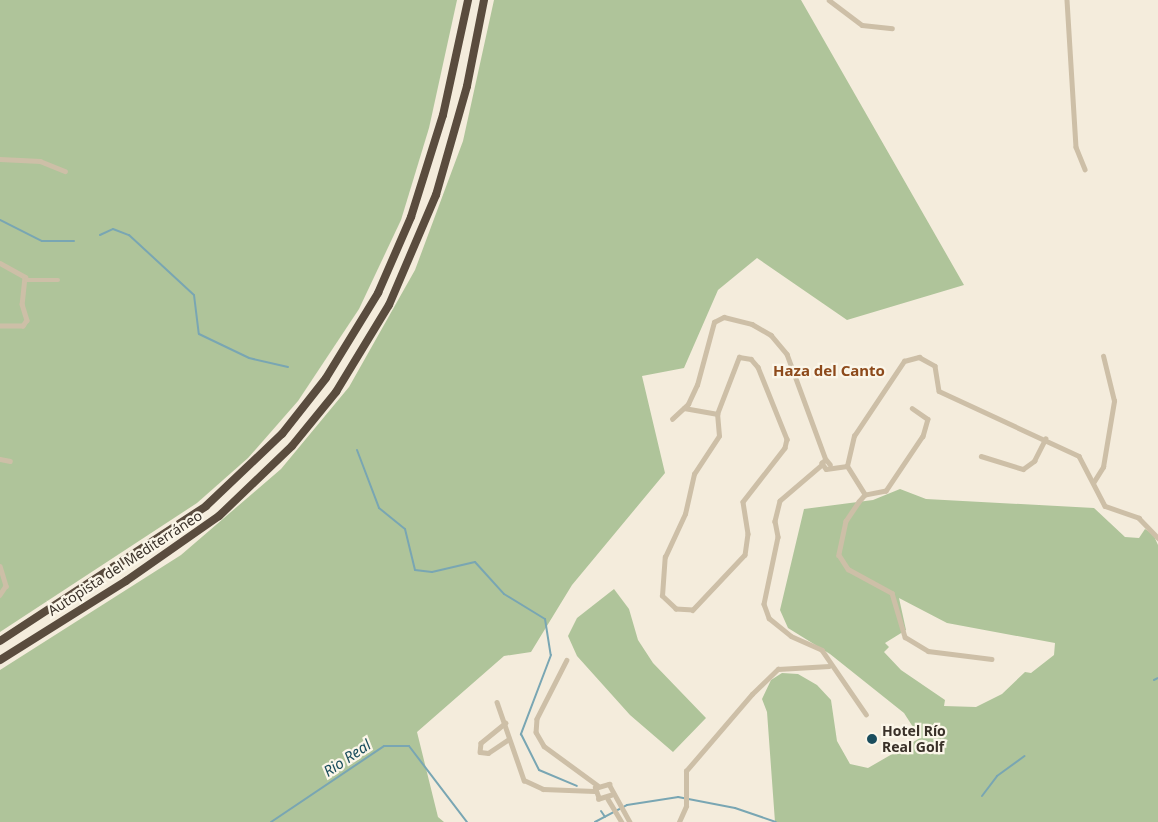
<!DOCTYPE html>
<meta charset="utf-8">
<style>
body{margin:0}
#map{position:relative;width:1158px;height:822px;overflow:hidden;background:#f4ecdc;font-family:"Noto Sans",sans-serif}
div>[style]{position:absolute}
.green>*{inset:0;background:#afc49a}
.stream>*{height:2px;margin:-1px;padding:0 1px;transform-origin:1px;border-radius:1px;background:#79a6b3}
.minor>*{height:4.5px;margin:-2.25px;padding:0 2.25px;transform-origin:2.25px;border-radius:2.25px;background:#cdbfa7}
.motorway>*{height:8px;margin:-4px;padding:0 4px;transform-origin:4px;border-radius:4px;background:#5a4c3e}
.dots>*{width:14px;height:14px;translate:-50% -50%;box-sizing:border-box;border:2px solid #fbf6e9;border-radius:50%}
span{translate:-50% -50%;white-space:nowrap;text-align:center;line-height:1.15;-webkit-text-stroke:4.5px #fbf6e9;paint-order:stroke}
.street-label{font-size:14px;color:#393028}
.poi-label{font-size:14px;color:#393028;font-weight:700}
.left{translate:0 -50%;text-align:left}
.neighbourhood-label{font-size:15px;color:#8d4a1b;font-weight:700}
.water-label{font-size:15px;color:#1a4d5d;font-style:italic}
</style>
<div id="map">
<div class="green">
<div style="clip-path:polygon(0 0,457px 0,429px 128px,401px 220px,359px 309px,298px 401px,248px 458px,197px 503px,0 632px)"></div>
<div style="clip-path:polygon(494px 0,801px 0,964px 285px,847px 320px,757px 258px,718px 290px,684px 368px,642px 376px,665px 473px,572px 585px,531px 652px,504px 656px,417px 732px,438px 817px,444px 822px,0 822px,0 670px,181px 555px,281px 469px,349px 387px,415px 270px,463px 141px)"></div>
<div style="clip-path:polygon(evenodd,900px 489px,926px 499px,1094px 508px,1125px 537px,1139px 538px,1145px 529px,1153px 534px,1158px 545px,1158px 822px,775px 822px,767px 712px,762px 699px,771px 680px,782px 673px,798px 674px,817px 685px,831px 700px,837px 741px,850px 764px,868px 768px,920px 738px,904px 713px,830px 654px,788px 628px,780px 610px,804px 509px,873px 500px,900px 489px,899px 598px,947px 623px,1055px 643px,1054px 655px,1031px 673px,1025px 672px,1002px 694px,976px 707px,944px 706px,945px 700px,901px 670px,884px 652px,889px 647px,885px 643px,906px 630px,899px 598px)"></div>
<div style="clip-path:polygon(614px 589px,629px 609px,638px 640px,653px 663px,706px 718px,673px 752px,630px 715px,577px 656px,568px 636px,577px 618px)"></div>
</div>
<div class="stream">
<div style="left:0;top:220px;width:47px;rotate:26.6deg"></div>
<div style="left:42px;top:241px;width:32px"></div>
<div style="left:100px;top:235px;width:14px;rotate:-25deg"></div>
<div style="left:113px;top:229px;width:17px;rotate:21deg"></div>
<div style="left:129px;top:235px;width:88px;rotate:42.7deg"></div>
<div style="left:194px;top:295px;width:39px;rotate:83deg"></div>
<div style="left:199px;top:334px;width:55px;rotate:25.6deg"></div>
<div style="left:249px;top:358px;width:40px;rotate:13deg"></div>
<div style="left:357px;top:450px;width:62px;rotate:69.2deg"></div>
<div style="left:379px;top:508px;width:33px;rotate:39deg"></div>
<div style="left:405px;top:529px;width:42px;rotate:76.3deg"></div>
<div style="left:415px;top:570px;width:17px;rotate:7deg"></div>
<div style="left:432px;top:572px;width:44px;rotate:-13.1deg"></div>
<div style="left:475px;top:562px;width:43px;rotate:47.8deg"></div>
<div style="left:504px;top:594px;width:48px;rotate:31.4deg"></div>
<div style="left:545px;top:619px;width:36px;rotate:81deg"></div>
<div style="left:551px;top:655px;width:85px;rotate:110.8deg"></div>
<div style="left:521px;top:734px;width:40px;rotate:63.4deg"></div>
<div style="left:539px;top:770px;width:41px;rotate:22.8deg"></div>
<div style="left:1154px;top:680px;width:4px;rotate:-27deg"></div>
<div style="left:982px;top:796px;width:25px;rotate:-53deg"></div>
<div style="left:997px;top:776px;width:34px;rotate:-36deg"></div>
<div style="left:601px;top:811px;width:7px;rotate:56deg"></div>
<div style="left:271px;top:822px;width:136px;rotate:-33.9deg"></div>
<div style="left:384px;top:746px;width:25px"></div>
<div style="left:409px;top:746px;width:96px;rotate:52.7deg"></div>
<div style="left:595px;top:822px;width:36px;rotate:-28deg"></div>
<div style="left:627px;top:805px;width:52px;rotate:-8.9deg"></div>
<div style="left:678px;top:797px;width:58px;rotate:10.9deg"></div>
<div style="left:735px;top:808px;width:43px;rotate:18.9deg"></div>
</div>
<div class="minor">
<div style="left:829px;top:0;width:41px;rotate:37.1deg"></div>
<div style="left:862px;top:25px;width:30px;rotate:6deg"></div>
<div style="left:1067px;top:0;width:147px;rotate:86.5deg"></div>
<div style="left:1076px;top:147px;width:24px;rotate:68deg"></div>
<div style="left:0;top:159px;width:40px;rotate:2.9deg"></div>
<div style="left:40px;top:161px;width:27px;rotate:22deg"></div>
<div style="left:0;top:263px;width:29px;rotate:29deg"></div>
<div style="left:25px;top:277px;width:27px;rotate:96deg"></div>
<div style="left:22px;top:304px;width:17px;rotate:73deg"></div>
<div style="left:27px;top:320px;width:7px;rotate:124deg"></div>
<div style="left:23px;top:326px;width:23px;rotate:180deg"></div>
<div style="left:26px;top:280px;width:32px"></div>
<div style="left:739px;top:357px;width:12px;rotate:9deg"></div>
<div style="left:751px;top:359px;width:11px;rotate:49deg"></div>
<div style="left:758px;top:367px;width:78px;rotate:68.1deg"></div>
<div style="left:787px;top:439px;width:9px;rotate:103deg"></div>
<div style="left:785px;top:448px;width:68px;rotate:127.9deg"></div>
<div style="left:743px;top:502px;width:32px;rotate:81deg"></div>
<div style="left:748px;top:534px;width:21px;rotate:98deg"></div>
<div style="left:745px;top:555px;width:76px;rotate:133.4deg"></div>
<div style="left:693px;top:610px;width:17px;rotate:-177deg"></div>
<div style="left:676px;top:609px;width:19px;rotate:-137deg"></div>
<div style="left:662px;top:596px;width:39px;rotate:-86deg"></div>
<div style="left:665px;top:557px;width:47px;rotate:-65.1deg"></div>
<div style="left:685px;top:514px;width:41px;rotate:-77.3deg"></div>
<div style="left:694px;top:474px;width:45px;rotate:-56.7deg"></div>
<div style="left:719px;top:436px;width:22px;rotate:-95deg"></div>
<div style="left:717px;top:414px;width:61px;rotate:-68.9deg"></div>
<div style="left:684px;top:408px;width:34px;rotate:10deg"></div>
<div style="left:912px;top:408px;width:19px;rotate:35deg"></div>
<div style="left:928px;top:419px;width:18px;rotate:106deg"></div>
<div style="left:923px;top:436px;width:66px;rotate:123.9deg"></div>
<div style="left:886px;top:491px;width:21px;rotate:169deg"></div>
<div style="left:865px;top:495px;width:9px;rotate:131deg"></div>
<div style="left:859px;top:502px;width:23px;rotate:124deg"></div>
<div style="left:846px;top:521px;width:35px;rotate:102deg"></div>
<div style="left:839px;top:555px;width:17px;rotate:57deg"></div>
<div style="left:848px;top:569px;width:50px;rotate:28.6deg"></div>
<div style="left:892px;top:593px;width:46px;rotate:73.5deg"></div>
<div style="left:905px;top:637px;width:27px;rotate:31deg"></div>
<div style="left:928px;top:651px;width:64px;rotate:7.2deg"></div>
<div style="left:672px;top:419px;width:22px;rotate:-43deg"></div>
<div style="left:688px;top:404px;width:21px;rotate:-65deg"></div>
<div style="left:697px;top:385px;width:65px;rotate:-74.9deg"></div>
<div style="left:714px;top:322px;width:11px;rotate:-27deg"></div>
<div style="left:724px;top:317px;width:29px;rotate:14deg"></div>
<div style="left:752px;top:324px;width:22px;rotate:30deg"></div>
<div style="left:771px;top:335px;width:25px;rotate:50deg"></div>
<div style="left:787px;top:354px;width:113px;rotate:69.8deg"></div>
<div style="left:981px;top:456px;width:44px;rotate:17.2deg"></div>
<div style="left:1023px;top:469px;width:14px;rotate:-36deg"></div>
<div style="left:1034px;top:461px;width:25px;rotate:-63deg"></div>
<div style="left:0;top:459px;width:10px;rotate:11deg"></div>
<div style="left:822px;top:465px;width:55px;rotate:139.4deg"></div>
<div style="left:780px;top:501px;width:21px;rotate:104deg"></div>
<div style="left:775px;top:521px;width:16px;rotate:79deg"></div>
<div style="left:778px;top:537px;width:68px;rotate:101.8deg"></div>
<div style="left:764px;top:604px;width:15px;rotate:70deg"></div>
<div style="left:769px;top:618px;width:28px;rotate:39deg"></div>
<div style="left:791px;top:636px;width:34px;rotate:24deg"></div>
<div style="left:822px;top:650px;width:78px;rotate:55.5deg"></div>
<div style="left:830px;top:465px;width:6px;rotate:-129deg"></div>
<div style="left:826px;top:460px;width:5px;rotate:143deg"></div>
<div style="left:822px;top:463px;width:7px;rotate:56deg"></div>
<div style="left:826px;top:469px;width:21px;rotate:-8deg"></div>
<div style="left:1093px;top:483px;width:19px;rotate:-58deg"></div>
<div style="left:1103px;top:467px;width:67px;rotate:-80.5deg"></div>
<div style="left:1114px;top:401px;width:46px;rotate:-103.7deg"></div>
<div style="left:865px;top:495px;width:34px;rotate:-122deg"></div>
<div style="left:847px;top:466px;width:31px;rotate:-77deg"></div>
<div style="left:854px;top:436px;width:90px;rotate:-56.3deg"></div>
<div style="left:904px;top:361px;width:16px;rotate:-15deg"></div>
<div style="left:919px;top:357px;width:18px;rotate:29deg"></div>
<div style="left:935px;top:366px;width:25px;rotate:81deg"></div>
<div style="left:939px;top:391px;width:154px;rotate:24.9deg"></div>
<div style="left:1079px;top:456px;width:56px;rotate:62.5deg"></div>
<div style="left:1105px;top:506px;width:36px;rotate:19deg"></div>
<div style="left:1139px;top:518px;width:28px;rotate:46deg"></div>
<div style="left:0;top:566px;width:21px;rotate:73deg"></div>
<div style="left:6px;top:586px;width:11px;rotate:124deg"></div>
<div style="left:567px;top:660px;width:66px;rotate:117deg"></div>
<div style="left:537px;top:719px;width:13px;rotate:94deg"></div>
<div style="left:536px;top:732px;width:16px;rotate:60deg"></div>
<div style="left:544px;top:746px;width:66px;rotate:36.3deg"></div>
<div style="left:497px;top:702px;width:83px;rotate:70.9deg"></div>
<div style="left:524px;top:780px;width:21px;rotate:25deg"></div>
<div style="left:543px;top:789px;width:51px;rotate:2.2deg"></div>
<div style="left:506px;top:723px;width:32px;rotate:141deg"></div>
<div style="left:481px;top:743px;width:9px;rotate:96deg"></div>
<div style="left:480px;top:752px;width:8px;rotate:7deg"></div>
<div style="left:488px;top:753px;width:25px;rotate:-34deg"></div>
<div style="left:612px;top:795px;width:14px;rotate:163deg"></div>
<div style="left:599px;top:799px;width:12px;rotate:-110deg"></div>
<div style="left:595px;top:788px;width:15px;rotate:-16deg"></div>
<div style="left:609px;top:784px;width:43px;rotate:61.1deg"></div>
<div style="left:608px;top:799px;width:27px;rotate:59deg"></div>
<div style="left:679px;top:822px;width:17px;rotate:-66deg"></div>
<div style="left:686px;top:806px;width:35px;rotate:-90deg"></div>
<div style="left:686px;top:771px;width:101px;rotate:-49.4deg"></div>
<div style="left:752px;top:694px;width:36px;rotate:-44deg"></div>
<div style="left:778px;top:669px;width:51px;rotate:-3.4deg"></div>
</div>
<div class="motorway">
<div style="left:0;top:641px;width:246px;rotate:-33.2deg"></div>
<div style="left:206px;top:506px;width:105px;rotate:-43.5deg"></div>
<div style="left:282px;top:434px;width:71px;rotate:-51.8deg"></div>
<div style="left:326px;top:378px;width:100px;rotate:-58.5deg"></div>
<div style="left:378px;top:293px;width:83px;rotate:-66.5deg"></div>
<div style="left:411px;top:217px;width:107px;rotate:-72.6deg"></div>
<div style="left:443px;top:115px;width:118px;rotate:-77.7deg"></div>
<div style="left:0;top:660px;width:149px;rotate:-32.1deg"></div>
<div style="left:126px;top:581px;width:113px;rotate:-35deg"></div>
<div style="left:219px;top:516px;width:101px;rotate:-43.8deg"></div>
<div style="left:292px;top:446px;width:70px;rotate:-50.8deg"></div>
<div style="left:336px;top:392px;width:102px;rotate:-58.7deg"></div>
<div style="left:389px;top:305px;width:120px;rotate:-66.9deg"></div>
<div style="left:436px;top:195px;width:113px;rotate:-74.1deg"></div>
<div style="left:467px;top:86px;width:88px;rotate:-78.8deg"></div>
</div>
<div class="dots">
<div style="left:872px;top:739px;background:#1a4d5d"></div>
</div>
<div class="street-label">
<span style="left:125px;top:563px;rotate:-33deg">Autopista del Mediterráneo</span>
</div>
<div class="poi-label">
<span class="left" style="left:882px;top:739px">Hotel Río<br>Real Golf</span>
</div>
<div class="neighbourhood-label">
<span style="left:829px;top:371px">Haza del Canto</span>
</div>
<div class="water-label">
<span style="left:347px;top:758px;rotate:-34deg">Rio Real</span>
</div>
</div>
